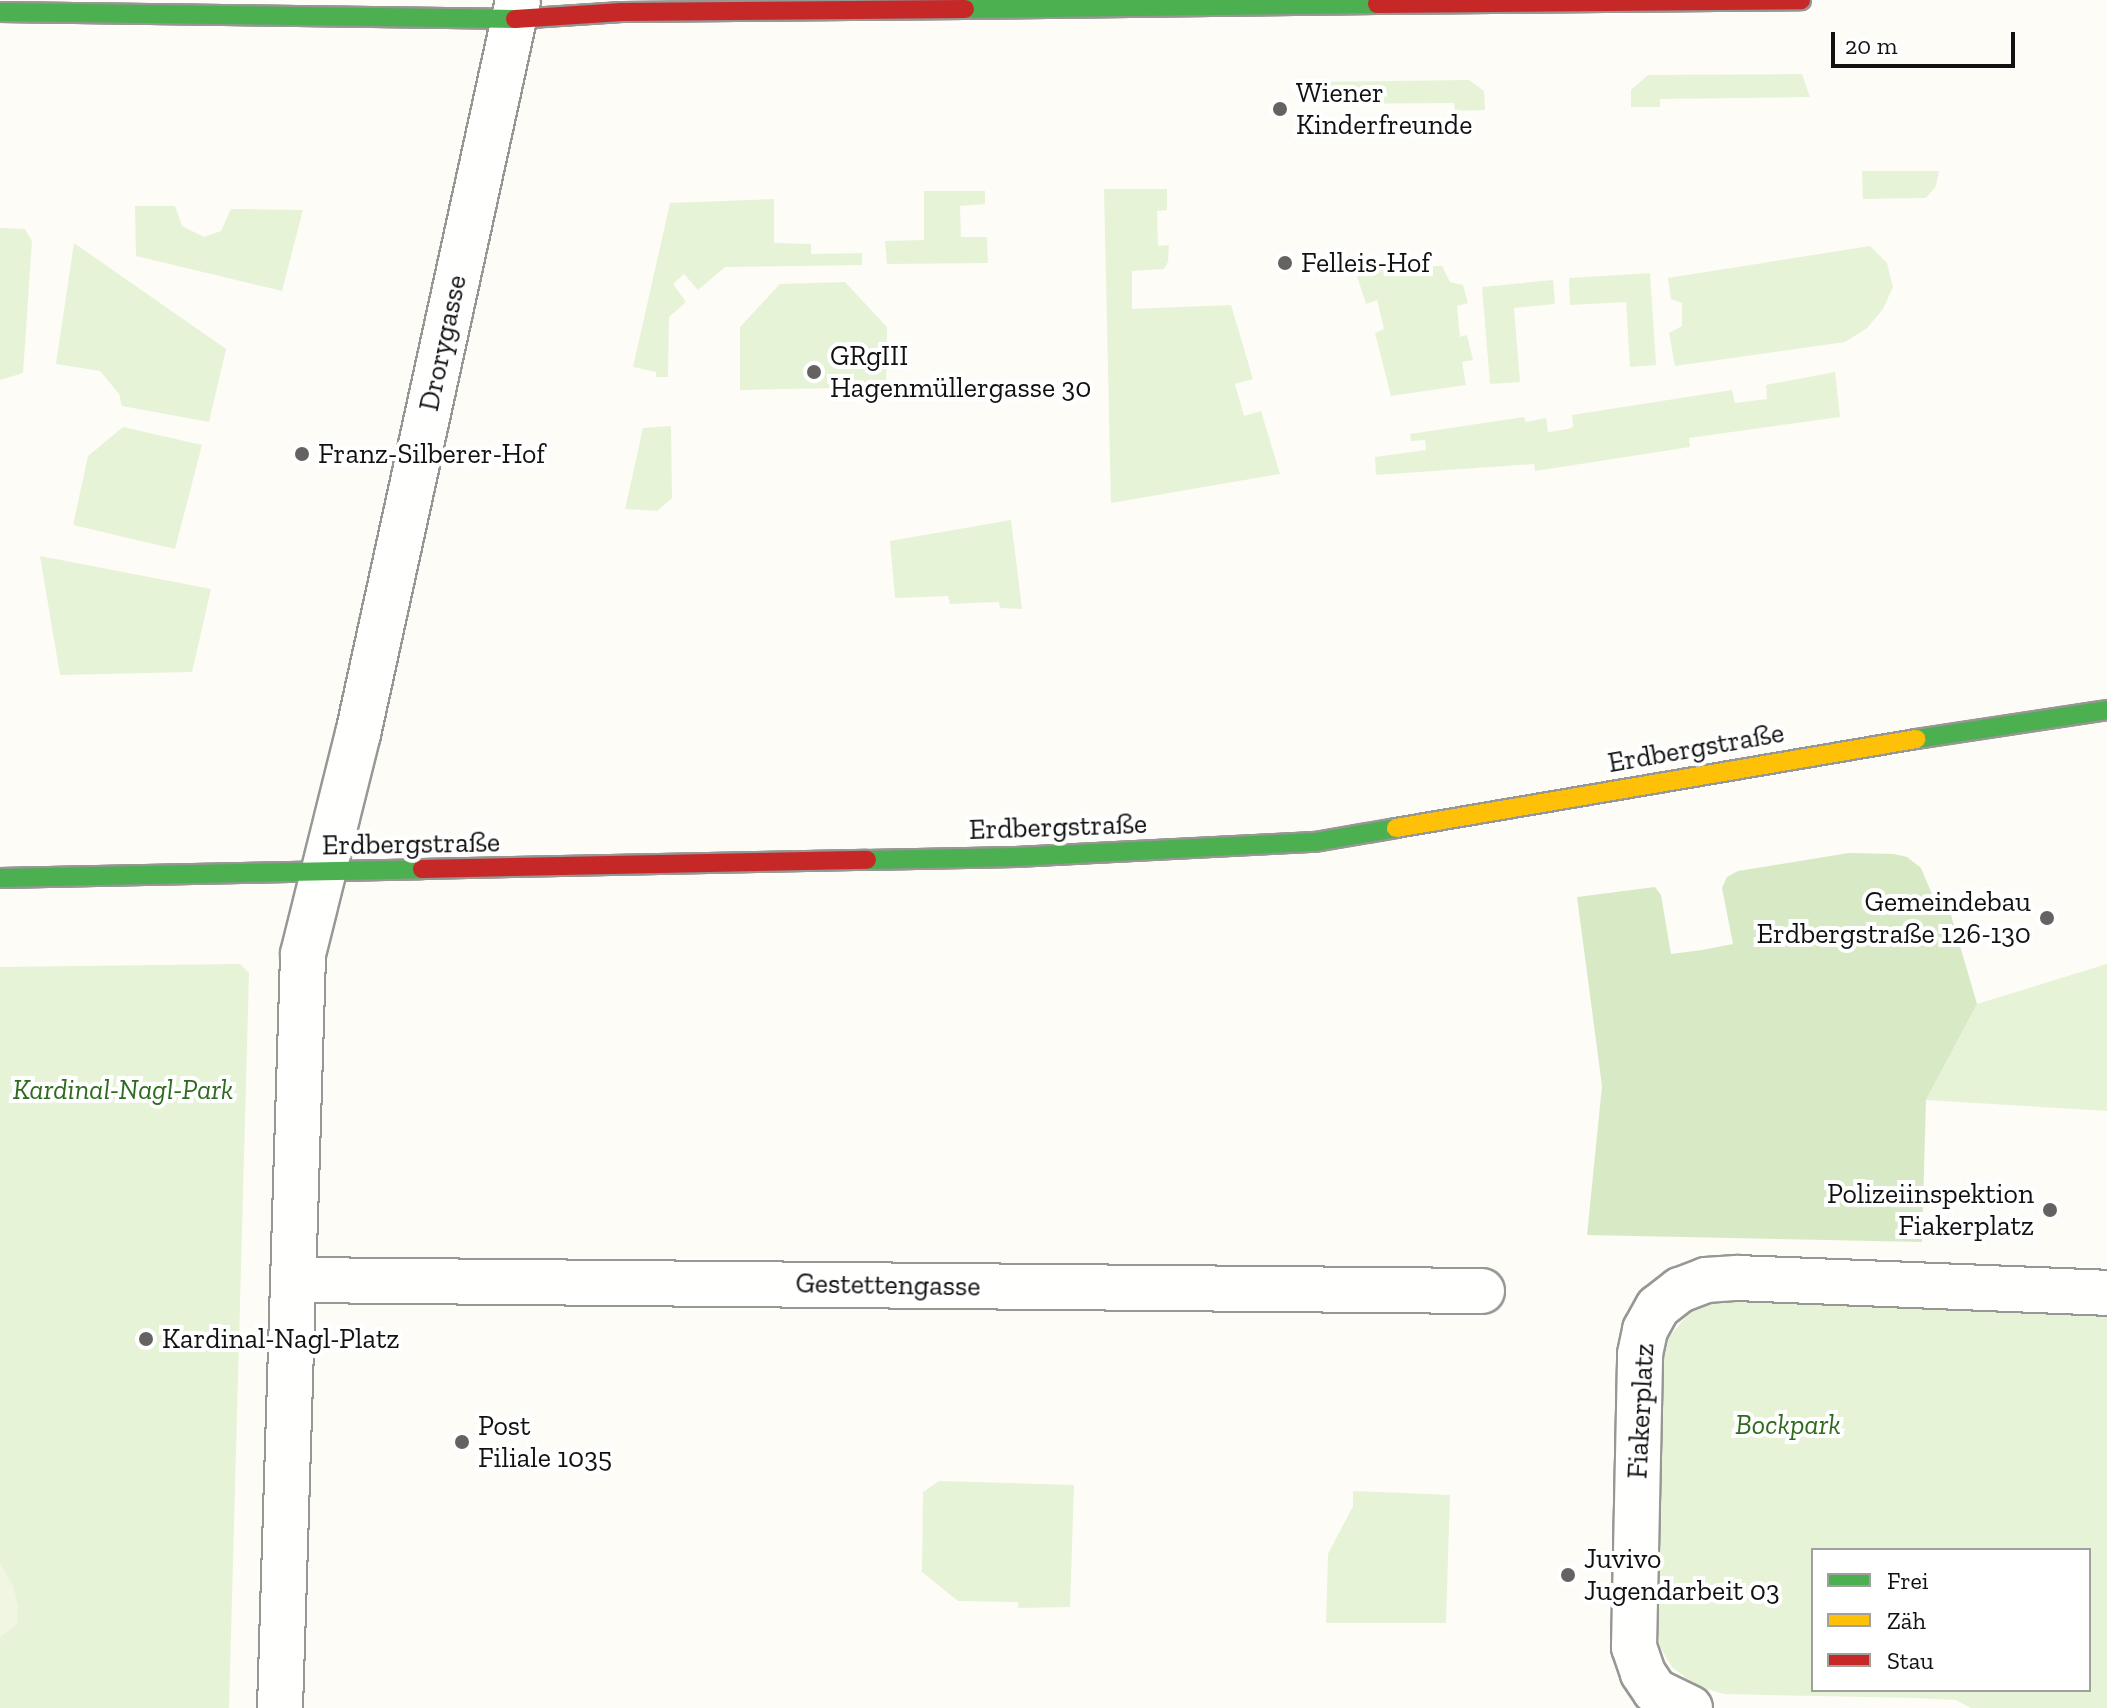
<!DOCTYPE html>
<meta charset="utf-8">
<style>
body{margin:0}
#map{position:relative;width:2107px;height:1708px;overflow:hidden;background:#fdfcf7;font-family:"Zilla Slab",serif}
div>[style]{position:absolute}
.green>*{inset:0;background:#e7f3d7}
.forest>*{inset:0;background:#d8eac5}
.pitch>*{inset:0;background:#f0f6e1}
.roads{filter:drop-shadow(2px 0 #979795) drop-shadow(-2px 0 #979795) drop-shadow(0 2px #979795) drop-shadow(0 -2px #979795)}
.street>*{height:44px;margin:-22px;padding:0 22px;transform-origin:22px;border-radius:22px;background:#fffffe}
.fast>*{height:18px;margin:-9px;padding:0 9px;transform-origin:9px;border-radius:9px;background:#4caf50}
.slow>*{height:18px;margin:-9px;padding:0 9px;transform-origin:9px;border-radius:9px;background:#ffc107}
.jam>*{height:18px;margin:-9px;padding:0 9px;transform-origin:9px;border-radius:9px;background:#c62828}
.dots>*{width:22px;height:22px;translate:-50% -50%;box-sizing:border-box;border:4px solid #fff;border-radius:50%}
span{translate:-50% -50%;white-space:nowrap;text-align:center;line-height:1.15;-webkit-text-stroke:8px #fff;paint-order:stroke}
.poi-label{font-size:28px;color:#111}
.left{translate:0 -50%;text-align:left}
.right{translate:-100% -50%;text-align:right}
.street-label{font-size:28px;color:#111}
.park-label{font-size:28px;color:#2f6b1f;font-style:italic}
.legend{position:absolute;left:1811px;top:1548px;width:280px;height:144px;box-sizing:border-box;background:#fff;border:2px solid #a0a0a0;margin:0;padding:10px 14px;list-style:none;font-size:24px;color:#111}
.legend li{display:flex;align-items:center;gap:16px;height:40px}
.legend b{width:40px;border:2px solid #a0a0a0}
.scale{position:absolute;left:1831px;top:32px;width:184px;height:36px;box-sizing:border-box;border:4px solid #111;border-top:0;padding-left:10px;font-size:24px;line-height:28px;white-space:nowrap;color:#111;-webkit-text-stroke:6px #fff;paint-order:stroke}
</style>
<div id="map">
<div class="green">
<div style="clip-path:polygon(1802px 74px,1810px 97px,1660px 99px,1660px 107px,1631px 107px,1631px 90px,1648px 75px)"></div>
<div style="clip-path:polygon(1469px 80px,1484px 91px,1485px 110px,1455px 111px,1454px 103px,1310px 104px,1311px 82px)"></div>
<div style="clip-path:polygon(1862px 171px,1939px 171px,1936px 186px,1926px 198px,1863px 199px)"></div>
<div style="clip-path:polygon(1104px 189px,1167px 189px,1167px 210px,1157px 211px,1158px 246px,1169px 245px,1168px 262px,1164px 269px,1132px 271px,1132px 309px,1231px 305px,1253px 379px,1235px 384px,1244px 416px,1261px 411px,1280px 474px,1111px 503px)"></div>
<div style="clip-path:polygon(924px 191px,985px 191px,985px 204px,960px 206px,961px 237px,987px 237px,988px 263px,887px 264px,885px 241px,924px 240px)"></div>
<div style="clip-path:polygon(774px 199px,774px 243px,811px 244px,811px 254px,862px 253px,862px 265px,725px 267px,698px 290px,684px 274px,673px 284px,686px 302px,669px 317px,668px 377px,656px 377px,656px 372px,633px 367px,670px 203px)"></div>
<div style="clip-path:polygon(135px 206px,175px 206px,182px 226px,204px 237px,221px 231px,231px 209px,303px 210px,282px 291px,136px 256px)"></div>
<div style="clip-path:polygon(0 228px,25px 229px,32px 241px,23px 373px,0 380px)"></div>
<div style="clip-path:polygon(74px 243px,226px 349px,209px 422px,122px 406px,119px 394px,100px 371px,56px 364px)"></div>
<div style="clip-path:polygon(1870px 246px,1887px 263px,1893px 287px,1883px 309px,1867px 328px,1845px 342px,1675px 366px,1669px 333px,1682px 326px,1682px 303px,1671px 299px,1668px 278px)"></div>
<div style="clip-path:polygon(1442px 266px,1450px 282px,1463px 285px,1468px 303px,1457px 306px,1460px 337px,1467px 335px,1473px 360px,1462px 362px,1466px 385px,1391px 396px,1375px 333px,1384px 329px,1377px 300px,1366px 304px,1354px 267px)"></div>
<div style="clip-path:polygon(1650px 273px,1656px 365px,1630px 367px,1626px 302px,1570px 305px,1569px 278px)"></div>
<div style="clip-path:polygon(1553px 280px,1555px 304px,1514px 308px,1520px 382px,1490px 384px,1482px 287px)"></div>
<div style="clip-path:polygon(845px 282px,887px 327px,886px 387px,740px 390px,740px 327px,780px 284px)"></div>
<div style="clip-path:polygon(1835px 372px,1840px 417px,1689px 438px,1690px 447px,1535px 471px,1534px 464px,1376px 475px,1375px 457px,1426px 450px,1425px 440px,1411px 441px,1410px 434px,1524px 417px,1526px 422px,1546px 418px,1548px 432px,1568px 429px,1573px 427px,1572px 415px,1732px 390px,1735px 403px,1767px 399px,1766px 385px)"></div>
<div style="clip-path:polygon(671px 426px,672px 498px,657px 511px,625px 509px,643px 428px)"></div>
<div style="clip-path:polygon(123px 427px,202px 445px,175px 549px,73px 525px,88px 456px)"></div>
<div style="clip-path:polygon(1011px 520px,1022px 609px,1000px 608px,999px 602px,950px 604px,948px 596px,895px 598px,890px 541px)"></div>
<div style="clip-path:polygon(40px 556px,211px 589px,192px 672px,60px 675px)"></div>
<div style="clip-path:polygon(240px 964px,249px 973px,229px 1708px,0 1708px,0 967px)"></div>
<div style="clip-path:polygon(2107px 964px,2107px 1111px,1926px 1100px,1977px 1004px)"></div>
<div style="clip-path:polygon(evenodd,1721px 1299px,2107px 1311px,2107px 1708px,1971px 1708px,1956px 1700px,1916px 1698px,1724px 1694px,1696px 1686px,1672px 1667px,1660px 1647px,1654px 1614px,1662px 1373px,1666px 1341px,1690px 1312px,1721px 1299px,1813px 1550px,2089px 1550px,2089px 1690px,1813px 1690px,1813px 1550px)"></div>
<div style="clip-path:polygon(939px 1481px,1074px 1485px,1070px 1607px,1018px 1608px,1018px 1602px,958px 1601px,922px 1572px,923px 1492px)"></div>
<div style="clip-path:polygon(1353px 1491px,1450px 1495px,1446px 1623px,1326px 1623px,1328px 1554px,1353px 1506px)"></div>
</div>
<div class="forest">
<div style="clip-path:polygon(1849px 853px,1894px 854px,1907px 857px,1921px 868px,1934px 899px,1951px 915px,1977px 1004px,1926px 1100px,1922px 1242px,1587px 1235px,1602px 1086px,1577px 897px,1655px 887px,1661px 895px,1671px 954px,1702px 950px,1733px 944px,1722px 888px,1727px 877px,1738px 871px)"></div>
</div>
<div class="pitch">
<div style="clip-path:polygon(0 1563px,13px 1586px,18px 1607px,17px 1624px,0 1637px)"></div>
</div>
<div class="roads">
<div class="street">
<div style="left:295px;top:1280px;width:1187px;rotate:0.53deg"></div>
<div style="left:280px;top:1708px;width:754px;rotate:-88.25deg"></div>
<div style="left:303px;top:954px;width:227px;rotate:-76deg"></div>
<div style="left:358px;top:734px;width:751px;rotate:-77.7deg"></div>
<div style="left:1690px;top:1708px;width:39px;rotate:-154deg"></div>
<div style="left:1655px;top:1691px;width:22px;rotate:-124deg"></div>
<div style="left:1643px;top:1673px;width:28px;rotate:-109deg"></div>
<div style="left:1634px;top:1647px;width:293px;rotate:-88.8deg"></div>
<div style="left:1640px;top:1354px;width:25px;rotate:-78deg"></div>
<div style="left:1645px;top:1330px;width:26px;rotate:-61deg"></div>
<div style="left:1658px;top:1307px;width:28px;rotate:-38deg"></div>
<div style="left:1680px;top:1290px;width:28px;rotate:-21deg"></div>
<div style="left:1706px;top:1280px;width:31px;rotate:-4deg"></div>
<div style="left:1737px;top:1278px;width:370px;rotate:2.3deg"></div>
</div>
<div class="fast">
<div style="left:965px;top:9px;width:412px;rotate:-0.7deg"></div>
<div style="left:0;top:12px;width:515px;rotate:0.78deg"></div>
<div style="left:1916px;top:739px;width:193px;rotate:-8.6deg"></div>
<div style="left:867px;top:860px;width:149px;rotate:-1.2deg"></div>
<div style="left:1016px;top:857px;width:299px;rotate:-2.9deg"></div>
<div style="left:1315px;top:842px;width:82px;rotate:-9.8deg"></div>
<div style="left:0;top:878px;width:422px;rotate:-1.2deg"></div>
</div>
<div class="slow">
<div style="left:1396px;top:828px;width:528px;rotate:-9.71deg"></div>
</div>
<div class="jam">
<div style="left:1377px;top:4px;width:424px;rotate:-0.5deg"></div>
<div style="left:515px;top:19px;width:107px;rotate:-3.7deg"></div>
<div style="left:622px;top:12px;width:343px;rotate:-0.5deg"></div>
<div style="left:422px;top:869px;width:445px;rotate:-1.2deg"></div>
</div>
</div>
<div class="dots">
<div style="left:1280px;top:109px;background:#646362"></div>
<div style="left:1285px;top:263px;background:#646362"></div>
<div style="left:814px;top:372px;background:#646362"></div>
<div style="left:302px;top:454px;background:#646362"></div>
<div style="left:2047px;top:918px;background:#646362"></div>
<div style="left:2050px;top:1210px;background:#646362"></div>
<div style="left:146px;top:1339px;background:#646362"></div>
<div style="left:462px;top:1442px;background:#646362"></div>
<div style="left:1568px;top:1575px;background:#646362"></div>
</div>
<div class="poi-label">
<span class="left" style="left:1296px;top:109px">Wiener<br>Kinderfreunde</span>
<span class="left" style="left:1301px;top:263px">Felleis-Hof</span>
<span class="left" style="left:830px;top:372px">GRgIII<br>Hagenmüllergasse 30</span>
<span class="left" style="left:318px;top:454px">Franz-Silberer-Hof</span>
<span class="right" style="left:2031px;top:918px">Gemeindebau<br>Erdbergstraße 126-130</span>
<span class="right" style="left:2034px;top:1210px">Polizeiinspektion<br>Fiakerplatz</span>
<span class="left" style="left:162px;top:1339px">Kardinal-Nagl-Platz</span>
<span class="left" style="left:478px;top:1442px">Post<br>Filiale 1035</span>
<span class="left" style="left:1584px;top:1575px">Juvivo<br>Jugendarbeit 03</span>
</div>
<div class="street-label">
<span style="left:443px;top:343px;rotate:-78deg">Drorygasse</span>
<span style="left:1696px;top:748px;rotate:-10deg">Erdbergstraße</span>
<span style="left:1058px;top:827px;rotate:-2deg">Erdbergstraße</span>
<span style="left:411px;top:844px;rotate:-1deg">Erdbergstraße</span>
<span style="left:888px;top:1285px;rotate:1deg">Gestettengasse</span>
<span style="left:1641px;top:1411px;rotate:-87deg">Fiakerplatz</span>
</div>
<div class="park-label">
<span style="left:123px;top:1090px">Kardinal-Nagl-Park</span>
<span style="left:1788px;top:1425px">Bockpark</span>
</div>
<ul class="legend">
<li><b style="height:10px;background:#4caf50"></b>Frei</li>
<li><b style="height:10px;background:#ffc107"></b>Zäh</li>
<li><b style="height:10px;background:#c62828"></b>Stau</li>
</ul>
<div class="scale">20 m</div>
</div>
